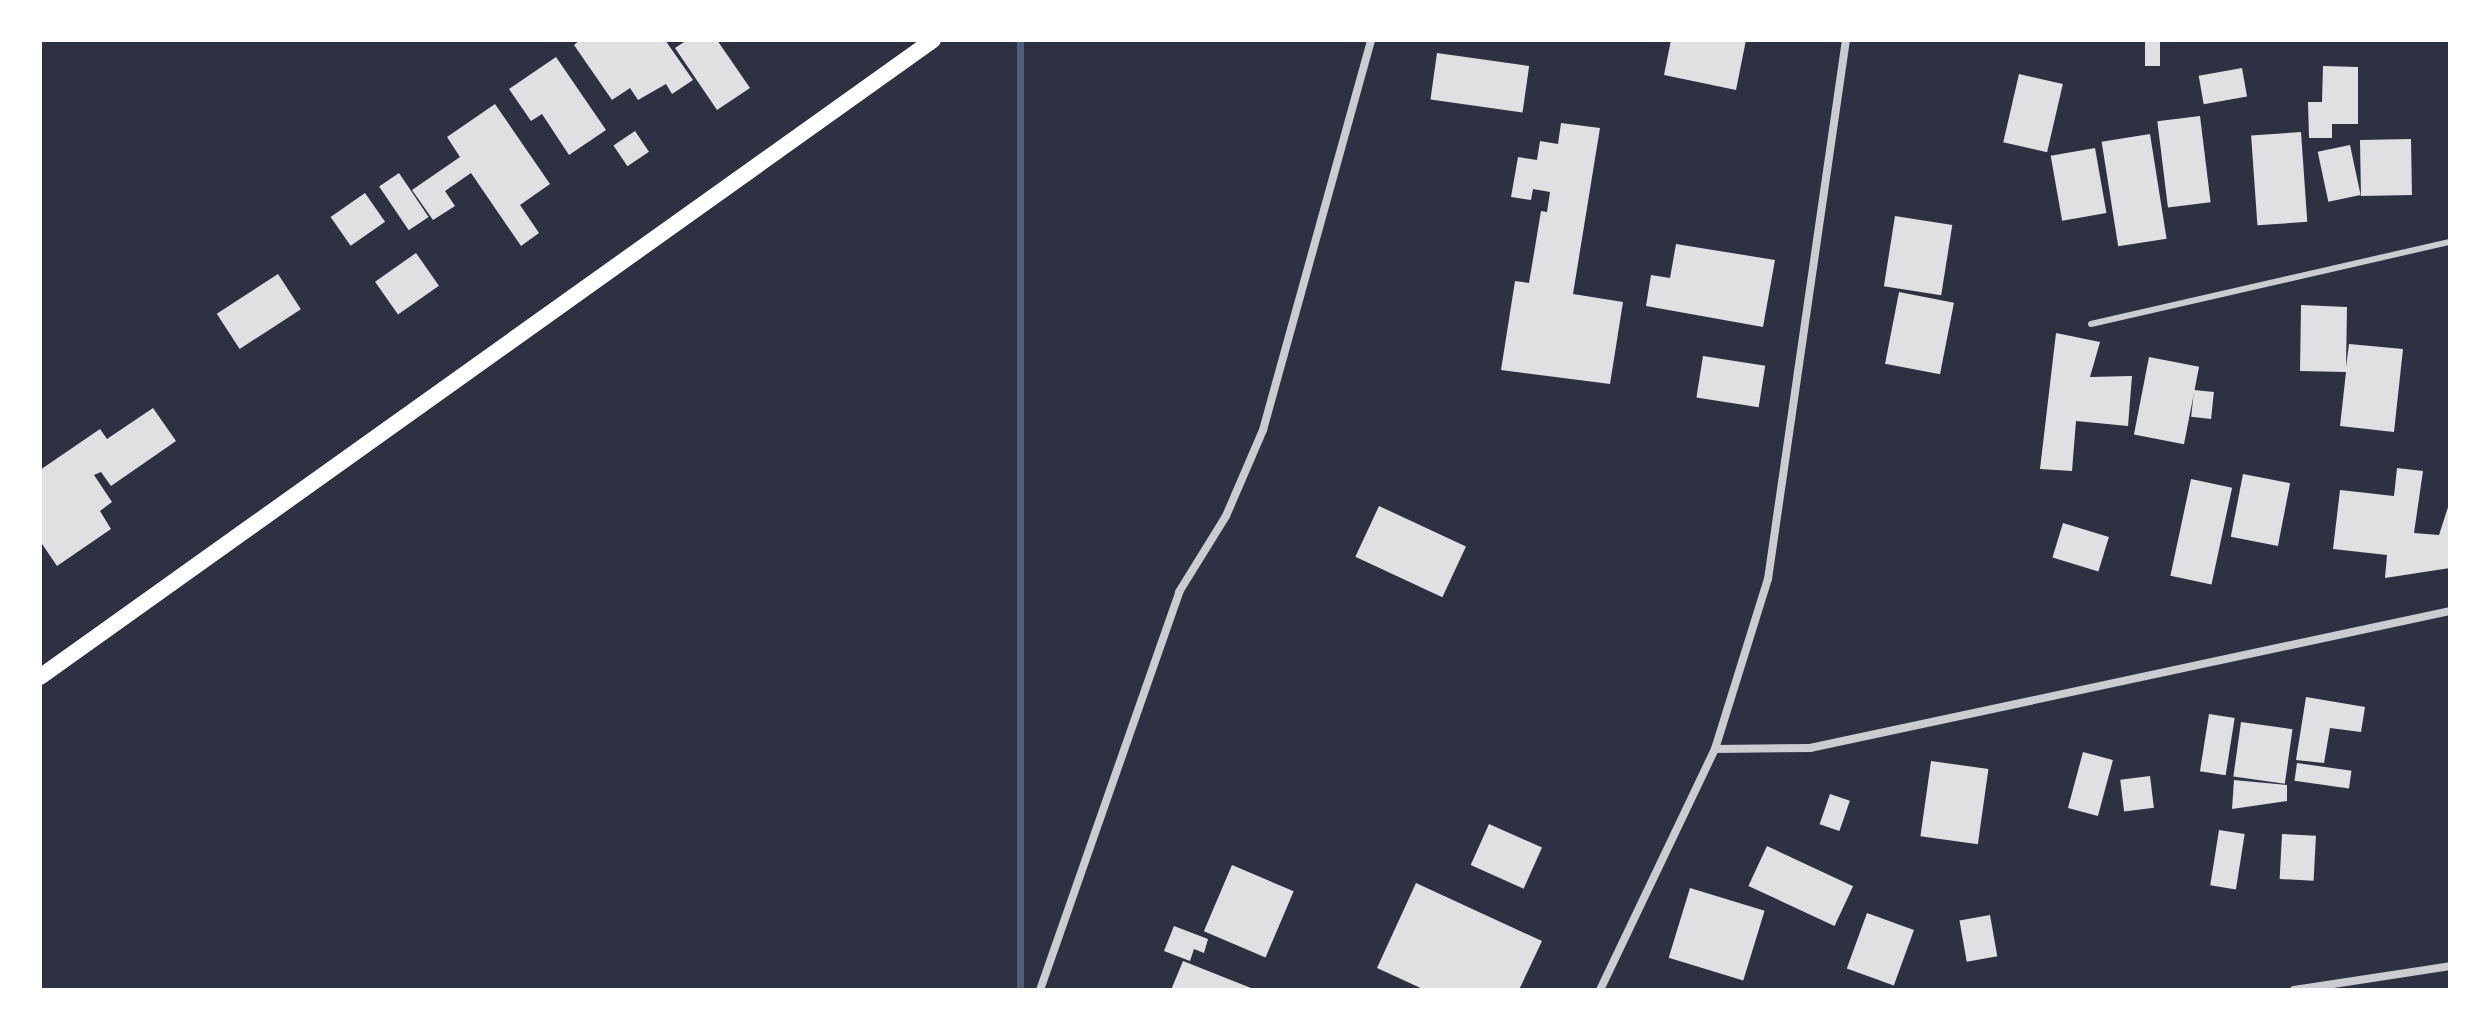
<!DOCTYPE html>
<style>
body{margin:0}
#map{position:relative;width:2490px;height:1030px;overflow:hidden;background:#2d3142;font-family:Cabin,sans-serif}
div>[style]{position:absolute}
.water>*{inset:0;background:#4f5d75;transform-origin:0 0}
.building>*{inset:0;background:#e0e0e3;transform-origin:0 0}
.service>*{height:6px;margin:-3px;padding:0 3px;transform-origin:3px;border-radius:3px;background:#caccd0}
.minor>*{height:8px;margin:-4px;padding:0 4px;transform-origin:4px;border-radius:4px;background:#caccd0}
.secondary>*{height:16px;margin:-8px;padding:0 8px;transform-origin:8px;border-radius:8px;background:#fff}
span{translate:-50% -50%;white-space:nowrap;text-align:center;line-height:1.15;-webkit-text-stroke:7px #fff;paint-order:stroke}
.frame{position:absolute;inset:0;border:42px solid #fff;pointer-events:none}
</style>
<div id="map">
<div class="water">
<div style="left:1017px;top:40px;width:7px;height:1194px"></div>
</div>
<div class="building">
<div style="clip-path:polygon(580px 40px,665px 40px,693px 80px,672px 94px,666px 84px,638px 100px,630px 88px,612px 100px,574px 45px)"></div>
<div style="clip-path:polygon(687px 40px,717px 40px,750px 88px,717px 110px,675px 48px)"></div>
<div style="clip-path:polygon(1671px 40px,1746px 40px,1736px 90px,1664px 75px)"></div>
<div style="left:2145px;top:40px;width:15px;height:26px"></div>
<div style="left:1437px;top:53px;width:93px;height:47px;rotate:8deg"></div>
<div style="clip-path:polygon(556px 57px,606px 130px,569px 155px,542px 114px,531px 121px,509px 89px)"></div>
<div style="clip-path:polygon(2323px 66px,2358px 67px,2358px 124px,2332px 124px,2332px 138px,2309px 138px,2308px 102px,2322px 102px)"></div>
<div style="left:2242px;top:68px;width:29px;height:44px;rotate:80deg"></div>
<div style="left:2019px;top:74px;width:45px;height:70px;rotate:13deg"></div>
<div style="clip-path:polygon(495px 104px,550px 184px,520px 205px,539px 233px,521px 246px,471px 173px,445px 191px,455px 206px,433px 220px,412px 190px,460px 157px,447px 137px)"></div>
<div style="left:2200px;top:116px;width:87px;height:43px;rotate:83deg"></div>
<div style="clip-path:polygon(1561px 123px,1600px 128px,1573px 294px,1623px 302px,1610px 384px,1501px 370px,1515px 281px,1529px 283px,1541px 211px,1547px 212px,1550px 192px,1533px 189px,1531px 200px,1511px 197px,1518px 157px,1537px 160px,1540px 141px,1558px 144px)"></div>
<div style="left:635px;top:131px;width:25px;height:26px;rotate:56deg"></div>
<div style="left:2301px;top:132px;width:90px;height:50px;rotate:86deg"></div>
<div style="left:2150px;top:134px;width:106px;height:49px;rotate:81deg"></div>
<div style="left:2411px;top:139px;width:56px;height:51px;rotate:89deg"></div>
<div style="left:2350px;top:145px;width:51px;height:33px;rotate:78deg"></div>
<div style="left:2095px;top:148px;width:66px;height:45px;rotate:80deg"></div>
<div style="left:399px;top:173px;width:53px;height:24px;rotate:56deg"></div>
<div style="left:365px;top:193px;width:35px;height:42px;rotate:55deg"></div>
<div style="left:1895px;top:216px;width:58px;height:71px;rotate:9deg"></div>
<div style="clip-path:polygon(1676px 244px,1775px 260px,1763px 327px,1646px 306px,1651px 275px,1670px 278px)"></div>
<div style="left:416px;top:253px;width:40px;height:50px;rotate:55deg"></div>
<div style="left:278px;top:274px;width:42px;height:73px;rotate:57deg"></div>
<div style="left:1899px;top:292px;width:56px;height:73px;rotate:11deg"></div>
<div style="clip-path:polygon(2301px 305px,2347px 307px,2346px 367px,2349px 344px,2403px 349px,2394px 432px,2340px 426px,2346px 372px,2300px 371px)"></div>
<div style="clip-path:polygon(2056px 333px,2100px 342px,2090px 377px,2132px 376px,2128px 426px,2076px 421px,2072px 471px,2040px 469px)"></div>
<div style="left:1703px;top:356px;width:63px;height:42px;rotate:9deg"></div>
<div style="left:2149px;top:357px;width:51px;height:79px;rotate:11deg"></div>
<div style="left:2194px;top:390px;width:20px;height:27px;rotate:6deg"></div>
<div style="clip-path:polygon(153px 408px,176px 441px,111px 486px,101px 472px,94px 475px,112px 502px,100px 511px,111px 529px,57px 566px,40px 541px,40px 470px,100px 429px,107px 439px)"></div>
<div style="clip-path:polygon(2397px 468px,2423px 471px,2414px 533px,2439px 535px,2450px 501px,2450px 568px,2385px 578px,2387px 555px,2333px 549px,2340px 490px,2394px 496px)"></div>
<div style="left:2243px;top:474px;width:48px;height:64px;rotate:11deg"></div>
<div style="left:2191px;top:479px;width:42px;height:99px;rotate:12deg"></div>
<div style="left:1379px;top:506px;width:96px;height:56px;rotate:25deg"></div>
<div style="left:2063px;top:523px;width:48px;height:36px;rotate:17deg"></div>
<div style="clip-path:polygon(2306px 697px,2365px 707px,2361px 732px,2330px 728px,2324px 763px,2296px 760px)"></div>
<div style="left:2209px;top:714px;width:26px;height:58px;rotate:9deg"></div>
<div style="left:2241px;top:722px;width:52px;height:55px;rotate:8deg"></div>
<div style="left:2083px;top:752px;width:31px;height:58px;rotate:15deg"></div>
<div style="left:1931px;top:761px;width:58px;height:76px;rotate:8deg"></div>
<div style="left:2297px;top:763px;width:55px;height:18px;rotate:8deg"></div>
<div style="left:2150px;top:776px;width:32px;height:30px;rotate:83deg"></div>
<div style="clip-path:polygon(2234px 780px,2287px 785px,2287px 801px,2232px 809px)"></div>
<div style="left:1830px;top:794px;width:21px;height:32px;rotate:19deg"></div>
<div style="left:1489px;top:824px;width:58px;height:45px;rotate:24deg"></div>
<div style="left:2219px;top:830px;width:26px;height:56px;rotate:9deg"></div>
<div style="left:2282px;top:834px;width:34px;height:45px;rotate:3deg"></div>
<div style="left:1767px;top:846px;width:95px;height:44px;rotate:25deg"></div>
<div style="left:1232px;top:865px;width:67px;height:72px;rotate:23deg"></div>
<div style="clip-path:polygon(1416px 883px,1542px 941px,1519px 990px,1425px 990px,1377px 968px)"></div>
<div style="left:1690px;top:888px;width:78px;height:73px;rotate:17deg"></div>
<div style="left:1867px;top:913px;width:50px;height:59px;rotate:20deg"></div>
<div style="left:1990px;top:915px;width:42px;height:31px;rotate:80deg"></div>
<div style="clip-path:polygon(1174px 926px,1208px 939px,1204px 953px,1194px 949px,1190px 961px,1164px 951px)"></div>
<div style="clip-path:polygon(1183px 961px,1256px 990px,1171px 990px)"></div>
</div>
<div class="service">
<div style="left:2091px;top:324px;width:368px;rotate:-12.9deg"></div>
</div>
<div class="minor">
<div style="left:1715px;top:749px;width:95px;rotate:-0.6deg"></div>
<div style="left:1810px;top:748px;width:654px;rotate:-12.08deg"></div>
<div style="left:1040px;top:990px;width:422px;rotate:-70.7deg"></div>
<div style="left:1179px;top:592px;width:89px;rotate:-58.3deg"></div>
<div style="left:1226px;top:516px;width:94px;rotate:-66.7deg"></div>
<div style="left:1263px;top:430px;width:405px;rotate:-74.5deg"></div>
<div style="left:1600px;top:990px;width:267px;rotate:-64.5deg"></div>
<div style="left:1715px;top:749px;width:178px;rotate:-72.7deg"></div>
<div style="left:1768px;top:579px;width:545px;rotate:-81.77deg"></div>
<div style="left:2294px;top:990px;width:158px;rotate:-8.7deg"></div>
</div>
<div class="secondary">
<div style="left:40px;top:677px;width:1097px;rotate:-35.5deg"></div>
</div>
<div class="frame"></div>
</div>
